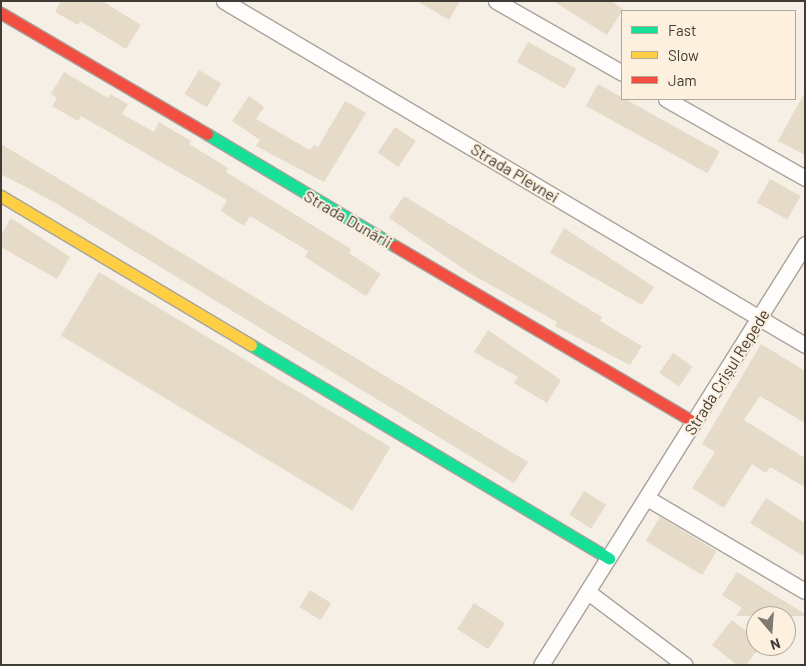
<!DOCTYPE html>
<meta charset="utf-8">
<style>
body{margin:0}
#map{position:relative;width:806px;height:666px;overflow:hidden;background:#f6efe6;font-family:Barlow,sans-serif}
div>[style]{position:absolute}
.building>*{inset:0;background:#e6dac8;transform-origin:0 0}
.roads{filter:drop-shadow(1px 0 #a8a39c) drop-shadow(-1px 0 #a8a39c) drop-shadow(0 1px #a8a39c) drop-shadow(0 -1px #a8a39c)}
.street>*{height:15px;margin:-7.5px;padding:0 7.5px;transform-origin:7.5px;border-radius:7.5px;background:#fefdfb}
.fast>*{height:11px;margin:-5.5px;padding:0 5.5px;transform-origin:5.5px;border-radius:5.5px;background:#16e098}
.slow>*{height:11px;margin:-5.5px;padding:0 5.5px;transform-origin:5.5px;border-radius:5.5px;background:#ffcf43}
.jam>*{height:11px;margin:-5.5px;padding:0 5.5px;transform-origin:5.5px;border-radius:5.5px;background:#f24e42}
span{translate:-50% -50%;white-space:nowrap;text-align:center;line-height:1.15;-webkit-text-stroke:4px #fdf0df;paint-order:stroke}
.street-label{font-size:16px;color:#403b34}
.frame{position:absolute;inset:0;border:2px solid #403b34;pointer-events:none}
.legend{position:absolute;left:621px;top:10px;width:175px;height:90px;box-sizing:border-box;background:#fdf0df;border:1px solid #b1a89b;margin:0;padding:6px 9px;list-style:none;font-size:15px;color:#403b34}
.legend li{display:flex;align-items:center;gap:10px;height:25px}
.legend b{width:25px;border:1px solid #b1a89b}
.north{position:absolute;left:746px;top:606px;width:50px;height:50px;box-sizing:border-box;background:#fdf0df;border:1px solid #b1a89b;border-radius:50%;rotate:162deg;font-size:14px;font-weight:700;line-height:20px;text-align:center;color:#403b34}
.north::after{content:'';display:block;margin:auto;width:18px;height:22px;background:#807a72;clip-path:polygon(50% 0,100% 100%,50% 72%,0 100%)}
</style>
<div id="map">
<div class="building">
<div style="clip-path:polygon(61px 1px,102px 1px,141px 25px,126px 49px,80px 21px,78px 25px,55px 12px)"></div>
<div style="clip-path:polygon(417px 1px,460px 1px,449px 20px)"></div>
<div style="clip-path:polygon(553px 1px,611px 1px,623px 9px,607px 35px)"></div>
<div style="left:528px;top:42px;width:55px;height:23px;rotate:29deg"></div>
<div style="left:199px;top:70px;width:26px;height:28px;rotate:31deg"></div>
<div style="clip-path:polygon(64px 72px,108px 98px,110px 94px,128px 104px,122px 114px,154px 132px,159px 122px,191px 141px,189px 144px,228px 168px,226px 172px,351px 249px,349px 253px,381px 274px,366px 296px,305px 257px,308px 251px,250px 216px,244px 226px,221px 211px,227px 200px,81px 116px,78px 121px,52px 106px,57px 98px,51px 94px)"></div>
<div style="left:598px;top:84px;width:139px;height:25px;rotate:29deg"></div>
<div style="clip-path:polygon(805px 92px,805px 155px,778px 141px)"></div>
<div style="clip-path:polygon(249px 96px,264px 107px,256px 119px,310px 150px,314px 145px,318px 147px,345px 101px,366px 113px,324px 182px,256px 146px,260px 140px,232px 121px)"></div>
<div style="left:395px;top:127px;width:25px;height:31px;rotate:34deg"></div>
<div style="clip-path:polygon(1px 144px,528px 462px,514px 483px,54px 202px,1px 174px)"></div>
<div style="left:770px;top:179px;width:35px;height:27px;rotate:29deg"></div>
<div style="clip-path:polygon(404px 196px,602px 317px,600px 321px,642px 346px,630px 365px,555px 326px,557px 322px,471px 274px,389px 218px)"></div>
<div style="clip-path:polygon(11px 218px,70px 257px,57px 279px,1px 247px,1px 235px)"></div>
<div style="clip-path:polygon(564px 228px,654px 287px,642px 305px,550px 253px)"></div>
<div style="left:99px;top:272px;width:340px;height:74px;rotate:31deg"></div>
<div style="clip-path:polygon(488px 330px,561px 380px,547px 403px,514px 383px,518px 377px,474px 352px)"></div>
<div style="clip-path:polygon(761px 344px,805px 371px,805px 423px,760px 396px,744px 420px,805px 458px,805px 487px,770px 467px,766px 473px,752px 464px,724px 508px,692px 488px,715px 452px,702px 444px)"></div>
<div style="left:673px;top:353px;width:24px;height:24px;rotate:35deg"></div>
<div style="left:584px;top:491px;width:26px;height:28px;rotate:32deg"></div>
<div style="clip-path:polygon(766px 498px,805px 523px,805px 557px,750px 523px)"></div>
<div style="left:660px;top:517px;width:66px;height:28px;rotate:31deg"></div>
<div style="clip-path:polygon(737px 572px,805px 614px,805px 616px,736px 616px,742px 608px,722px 595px)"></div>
<div style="left:310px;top:590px;width:25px;height:20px;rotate:32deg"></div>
<div style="left:474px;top:603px;width:37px;height:31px;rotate:33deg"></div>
<div style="clip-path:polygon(732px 620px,756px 639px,756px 652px,746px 665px,737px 665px,712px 645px)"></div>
</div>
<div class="roads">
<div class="street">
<div style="left:224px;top:1px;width:675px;rotate:30.63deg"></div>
<div style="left:496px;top:1px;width:145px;rotate:29.7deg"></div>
<div style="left:666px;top:99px;width:160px;rotate:29.6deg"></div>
<div style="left:647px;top:498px;width:183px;rotate:30.5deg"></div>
<div style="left:588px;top:592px;width:121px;rotate:37deg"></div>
<div style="left:541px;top:665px;width:497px;rotate:-57.9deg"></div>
</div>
<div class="fast">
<div style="left:207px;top:134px;width:219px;rotate:30.8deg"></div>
<div style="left:251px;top:345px;width:417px;rotate:30.8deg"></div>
</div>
<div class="slow">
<div style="left:1px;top:196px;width:291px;rotate:30.8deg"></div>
</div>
<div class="jam">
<div style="left:1px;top:13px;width:239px;rotate:30.4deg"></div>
<div style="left:395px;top:246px;width:348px;rotate:30.5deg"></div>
</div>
</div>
<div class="street-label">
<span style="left:515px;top:173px;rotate:31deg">Strada Plevnei</span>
<span style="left:348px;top:219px;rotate:30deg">Strada Dunării</span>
<span style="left:727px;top:372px;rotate:-58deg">Strada Crișul Repede</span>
</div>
<div class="frame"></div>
<ul class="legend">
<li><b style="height:6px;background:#16e098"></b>Fast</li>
<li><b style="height:6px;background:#ffcf43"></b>Slow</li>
<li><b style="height:6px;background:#f24e42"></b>Jam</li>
</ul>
<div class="north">N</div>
</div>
